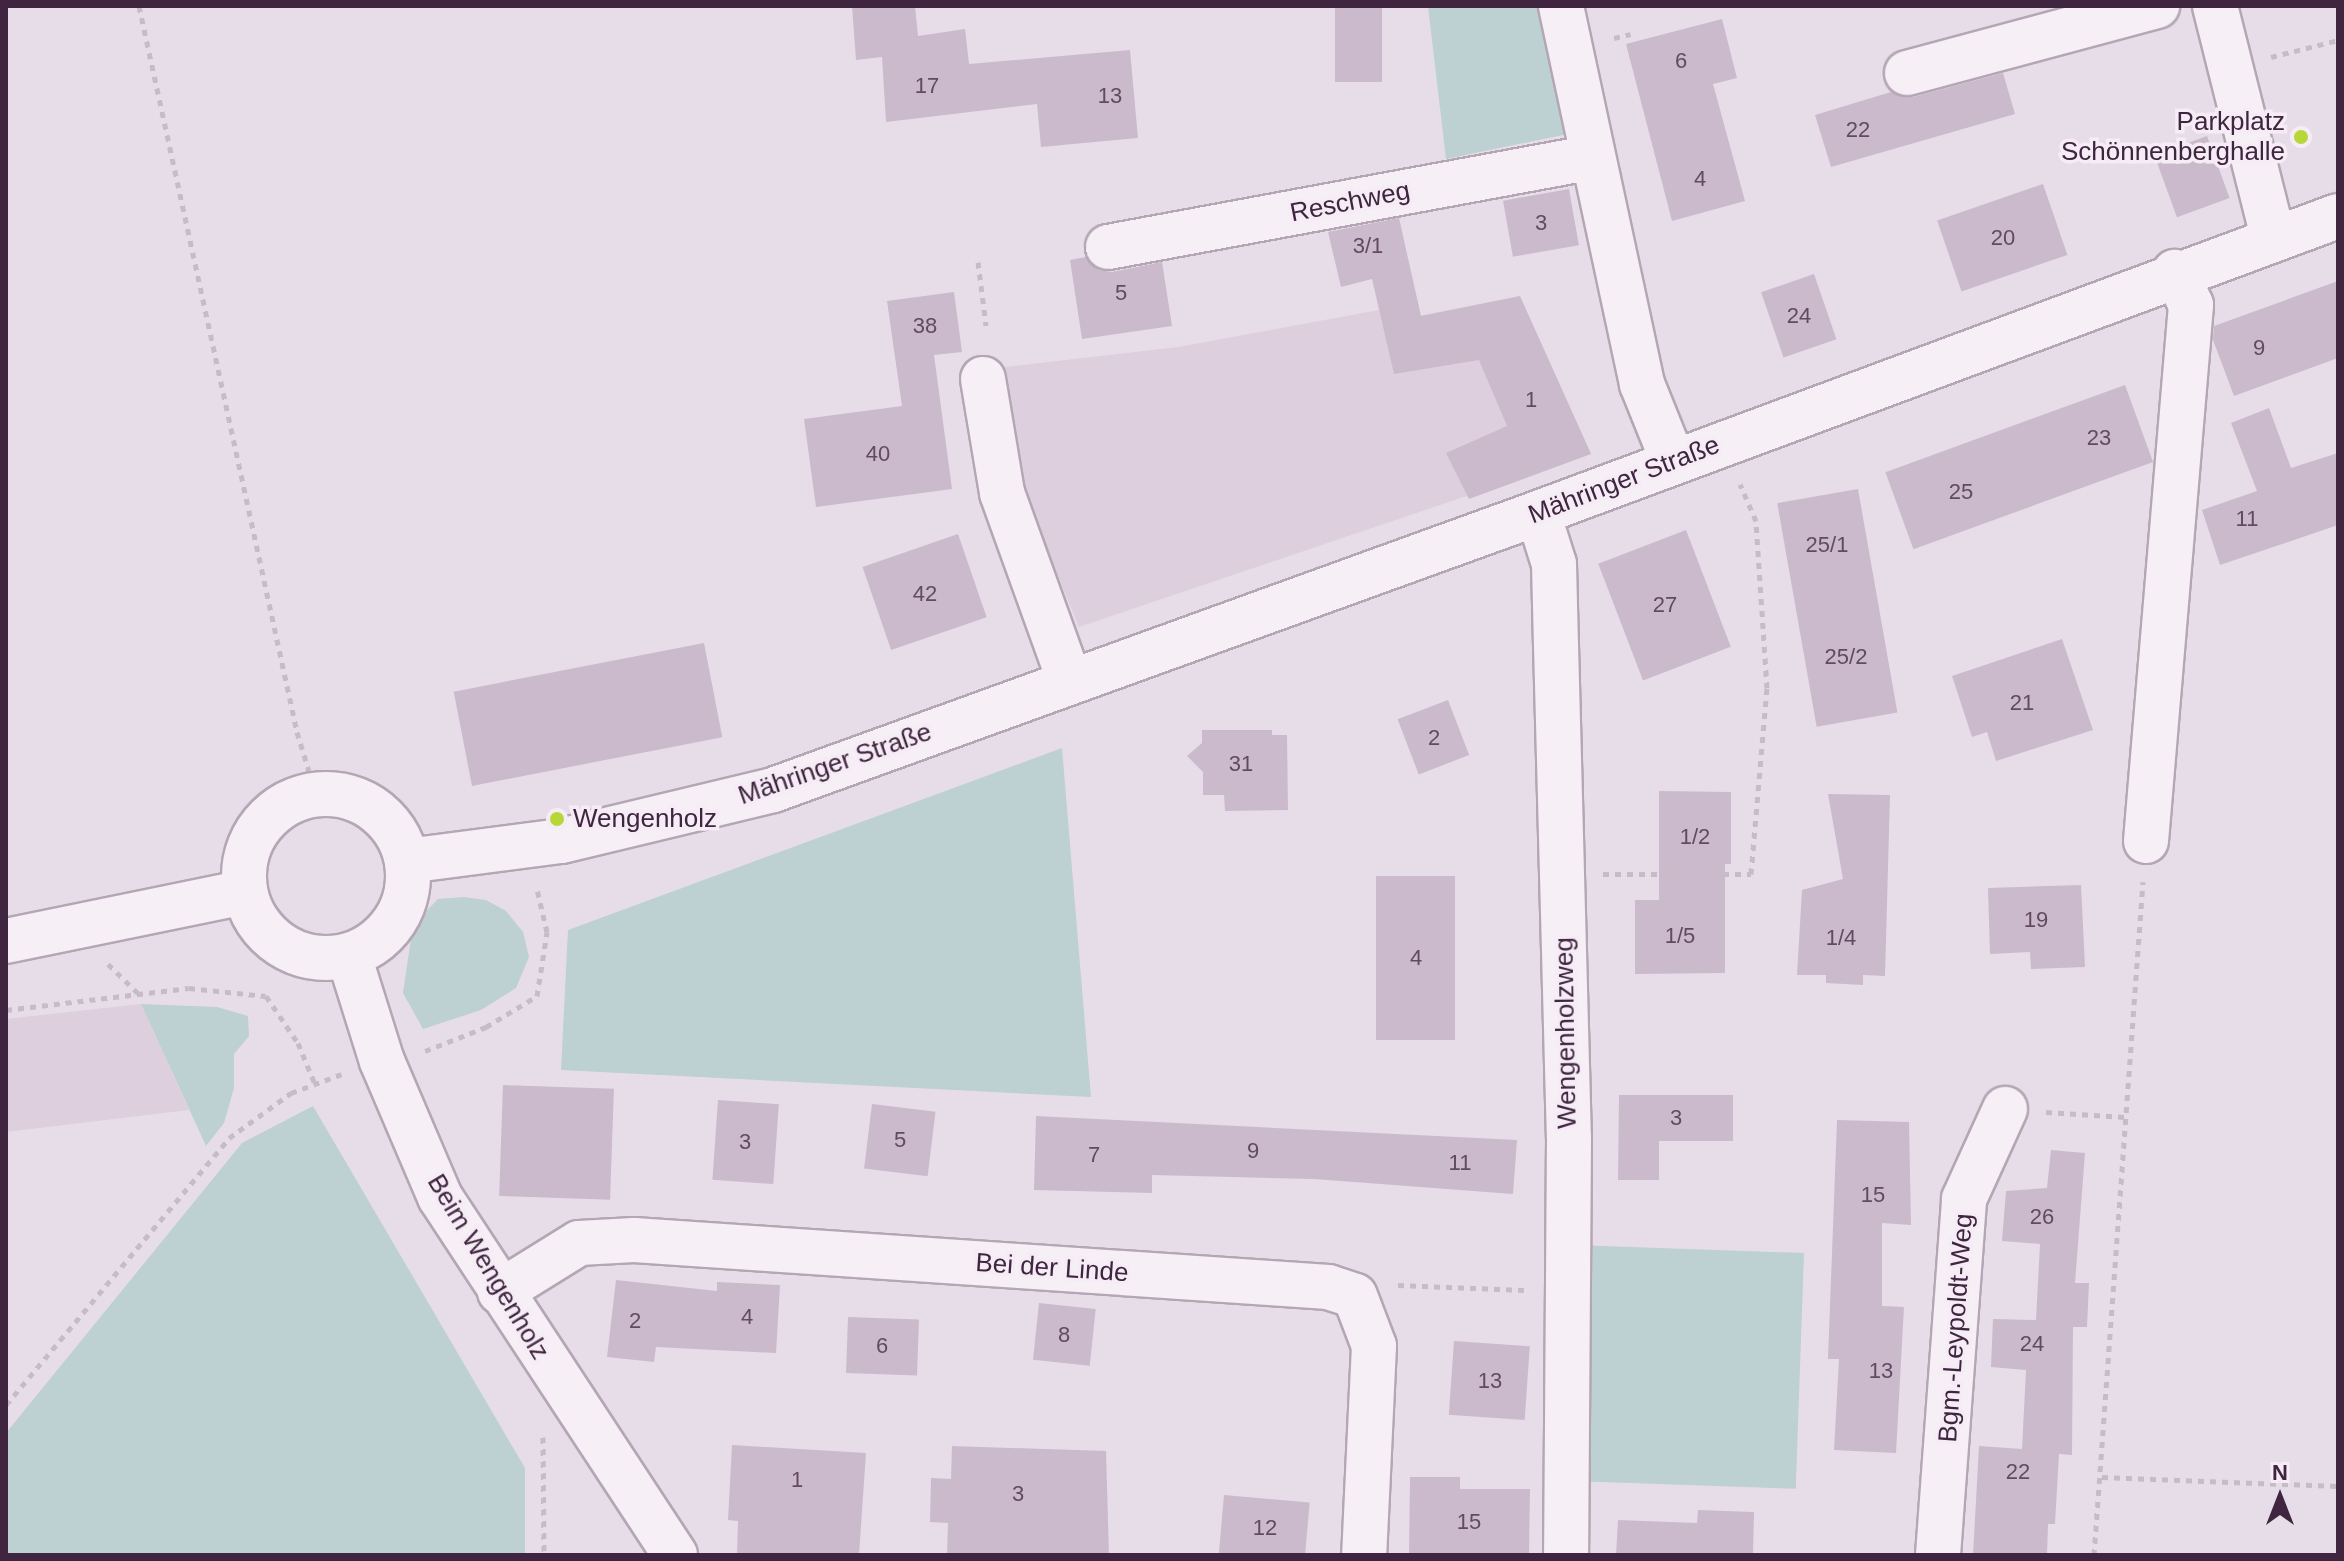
<!DOCTYPE html>
<meta charset="utf-8">
<style>
body{margin:0}
#map{position:relative;width:2344px;height:1561px;overflow:hidden;background:#e7dde8;font-family:Helvetica,sans-serif}
div>[style]{position:absolute}
.built>*{inset:0;background:#ddcfdd}
.green>*{inset:0;background:#bdd0d2;transform-origin:0 0}
.building>*{inset:0;background:#cbbacb;transform-origin:0 0}
.path>*{height:5px;margin-top:-2.5px;transform-origin:0;background:repeating-linear-gradient(90deg,#c6bbc6 0 6px,transparent 0 12px)}
.roads{filter:drop-shadow(2px 0 #b5a6b5) drop-shadow(-2px 0 #b5a6b5) drop-shadow(0 2px #b5a6b5) drop-shadow(0 -2px #b5a6b5)}
.minor>*{height:44px;margin:-22px;padding:0 22px;transform-origin:22px;border-radius:22px;background:#f6f0f6}
.minor>.ring{margin:-22px;padding:0;box-sizing:content-box;background:none;border:44px solid #f6f0f6;border-radius:50%}
.dots>*{width:22px;height:22px;translate:-50% -50%;box-sizing:border-box;border:4px solid #f5ecf5;border-radius:50%}
span{translate:-50% -50%;white-space:nowrap;text-align:center;line-height:1.15;-webkit-text-stroke:7px #f5ecf5;paint-order:stroke}
.number-label{font-size:22px;color:#624a62}
.number-label span{-webkit-text-stroke-width:0}
.poi-label{font-size:26px;color:#3f253f}
.right{translate:-100% -50%;text-align:right}
.left{translate:0 -50%;text-align:left}
.street-label{font-size:26px;color:#3f253f}
.frame{position:absolute;inset:0;border:8px solid #3f253f;pointer-events:none}
.north{position:absolute;left:2240px;top:1457px;width:80px;height:80px;-webkit-text-stroke:6px #f5ecf5;paint-order:stroke;rotate:0deg;font-size:22px;font-weight:700;line-height:32px;text-align:center;color:#3f253f}
.north::after{content:'';display:block;margin:auto;width:28px;height:36px;background:#3f253f;clip-path:polygon(50% 0,100% 100%,50% 72%,0 100%)}
</style>
<div id="map">
<div class="built">
<div style="clip-path:polygon(1496px 301px,1528px 314px,1591px 454px,1079px 627px,1021px 486px,996px 368px,1178px 347px,1379px 310px,1383px 323px)"></div>
<div style="clip-path:polygon(141px 1004px,189px 1110px,6px 1132px,6px 1019px)"></div>
</div>
<div class="green">
<div style="clip-path:polygon(1428px 6px,1542px 6px,1573px 133px,1446px 159px)"></div>
<div style="clip-path:polygon(1062px 748px,1091px 1097px,561px 1070px,568px 930px)"></div>
<div style="clip-path:polygon(464px 897px,486px 900px,506px 911px,523px 932px,529px 957px,516px 988px,481px 1010px,423px 1029px,403px 993px,413px 925px,438px 899px)"></div>
<div style="clip-path:polygon(141px 1004px,217px 1007px,248px 1016px,249px 1036px,234px 1054px,234px 1088px,224px 1123px,206px 1146px)"></div>
<div style="clip-path:polygon(313px 1106px,525px 1468px,525px 1555px,6px 1555px,6px 1433px,242px 1143px)"></div>
<div style="left:1804px;top:1253px;width:236px;height:223px;rotate:92deg"></div>
</div>
<div class="building">
<div style="clip-path:polygon(852px 6px,915px 6px,918px 36px,965px 29px,969px 64px,1130px 50px,1138px 138px,1041px 147px,1037px 104px,886px 122px,882px 57px,856px 60px)"></div>
<div style="left:1335px;top:6px;width:47px;height:76px"></div>
<div style="clip-path:polygon(1722px 19px,1737px 78px,1713px 84px,1745px 201px,1672px 221px,1626px 44px)"></div>
<div style="clip-path:polygon(2003px 73px,2015px 114px,1831px 167px,1815px 115px,1891px 92px,1913px 97px)"></div>
<div style="left:2207px;top:136px;width:66px;height:56px;rotate:70deg"></div>
<div style="left:2043px;top:184px;width:75px;height:112px;rotate:71deg"></div>
<div style="left:1569px;top:189px;width:57px;height:67px;rotate:80deg"></div>
<div style="clip-path:polygon(1399px 218px,1421px 316px,1520px 296px,1591px 454px,1469px 499px,1446px 453px,1507px 426px,1479px 360px,1394px 374px,1372px 279px,1341px 287px,1328px 232px)"></div>
<div style="clip-path:polygon(1086px 257px,1099px 270px,1112px 272px,1162px 262px,1172px 326px,1082px 339px,1070px 260px)"></div>
<div style="left:1814px;top:274px;width:69px;height:56px;rotate:71deg"></div>
<div style="clip-path:polygon(2338px 281px,2338px 358px,2234px 396px,2213px 340px,2214px 326px)"></div>
<div style="clip-path:polygon(954px 292px,962px 352px,934px 355px,952px 489px,816px 507px,804px 419px,902px 406px,887px 301px)"></div>
<div style="left:2125px;top:385px;width:82px;height:255px;rotate:70deg"></div>
<div style="clip-path:polygon(2269px 408px,2291px 468px,2338px 453px,2338px 525px,2220px 565px,2202px 510px,2257px 491px,2231px 423px)"></div>
<div style="left:1858px;top:489px;width:227px;height:82px;rotate:80deg"></div>
<div style="left:1686px;top:530px;width:125px;height:94px;rotate:69deg"></div>
<div style="left:958px;top:534px;width:88px;height:101px;rotate:71deg"></div>
<div style="clip-path:polygon(2062px 639px,2093px 730px,1996px 761px,1987px 732px,1972px 737px,1952px 676px)"></div>
<div style="left:704px;top:643px;width:96px;height:255px;rotate:79deg"></div>
<div style="left:1448px;top:700px;width:59px;height:54px;rotate:69deg"></div>
<div style="clip-path:polygon(1202px 730px,1272px 730px,1272px 735px,1287px 735px,1288px 810px,1225px 811px,1224px 795px,1203px 795px,1203px 772px,1187px 756px,1202px 743px)"></div>
<div style="clip-path:polygon(1659px 791px,1731px 792px,1731px 864px,1725px 864px,1725px 973px,1635px 974px,1635px 900px,1659px 900px)"></div>
<div style="clip-path:polygon(1828px 794px,1890px 795px,1885px 976px,1863px 975px,1863px 985px,1826px 983px,1826px 975px,1797px 975px,1802px 890px,1843px 879px)"></div>
<div style="left:1376px;top:876px;width:79px;height:164px"></div>
<div style="clip-path:polygon(2081px 885px,2085px 967px,2031px 969px,2030px 952px,1990px 954px,1988px 888px)"></div>
<div style="left:503px;top:1085px;width:111px;height:111px;rotate:2deg"></div>
<div style="clip-path:polygon(1619px 1095px,1733px 1095px,1733px 1141px,1659px 1141px,1659px 1180px,1618px 1180px)"></div>
<div style="left:718px;top:1100px;width:61px;height:80px;rotate:4deg"></div>
<div style="left:872px;top:1104px;width:64px;height:65px;rotate:7deg"></div>
<div style="clip-path:polygon(1036px 1116px,1517px 1140px,1513px 1194px,1314px 1179px,1152px 1175px,1152px 1193px,1034px 1190px)"></div>
<div style="clip-path:polygon(1837px 1120px,1909px 1122px,1911px 1225px,1882px 1223px,1882px 1306px,1904px 1307px,1896px 1453px,1834px 1450px,1839px 1359px,1828px 1359px)"></div>
<div style="clip-path:polygon(2051px 1150px,2085px 1153px,2075px 1283px,2089px 1283px,2087px 1327px,2073px 1327px,2072px 1455px,2059px 1454px,2055px 1524px,2048px 1524px,2047px 1555px,1973px 1555px,1979px 1446px,2022px 1449px,2026px 1370px,1991px 1367px,1993px 1319px,2036px 1320px,2040px 1244px,2002px 1241px,2006px 1191px,2047px 1188px)"></div>
<div style="clip-path:polygon(616px 1280px,717px 1291px,717px 1282px,780px 1285px,776px 1353px,656px 1347px,654px 1362px,607px 1357px)"></div>
<div style="left:1039px;top:1303px;width:57px;height:57px;rotate:6deg"></div>
<div style="left:848px;top:1317px;width:71px;height:56px;rotate:2deg"></div>
<div style="left:1454px;top:1341px;width:76px;height:74px;rotate:4deg"></div>
<div style="clip-path:polygon(732px 1445px,866px 1453px,859px 1555px,737px 1555px,738px 1521px,728px 1520px)"></div>
<div style="clip-path:polygon(952px 1446px,1106px 1451px,1109px 1555px,947px 1555px,948px 1523px,930px 1522px,931px 1478px,951px 1479px)"></div>
<div style="clip-path:polygon(1410px 1477px,1460px 1477px,1460px 1489px,1530px 1489px,1529px 1555px,1409px 1555px)"></div>
<div style="left:1224px;top:1495px;width:86px;height:59px;rotate:5deg"></div>
<div style="clip-path:polygon(1698px 1510px,1754px 1512px,1753px 1555px,1616px 1555px,1618px 1520px,1697px 1523px)"></div>
</div>
<div class="path">
<div style="left:139px;top:6px;width:743px;rotate:77.72deg"></div>
<div style="left:297px;top:732px;width:65px;rotate:73deg"></div>
<div style="left:1614px;top:38px;width:17px;rotate:-13deg"></div>
<div style="left:2271px;top:57px;width:69px;rotate:-14.2deg"></div>
<div style="left:978px;top:262px;width:64px;rotate:82.8deg"></div>
<div style="left:1603px;top:874px;width:148px"></div>
<div style="left:1751px;top:874px;width:187px;rotate:-85.1deg"></div>
<div style="left:1767px;top:688px;width:167px;rotate:-93.8deg"></div>
<div style="left:1756px;top:521px;width:40px;rotate:-113.4deg"></div>
<div style="left:108px;top:964px;width:42px;rotate:44deg"></div>
<div style="left:6px;top:1010px;width:184px;rotate:-6.9deg"></div>
<div style="left:189px;top:988px;width:77px;rotate:5.9deg"></div>
<div style="left:266px;top:996px;width:57px;rotate:55.8deg"></div>
<div style="left:298px;top:1043px;width:44px;rotate:67.5deg"></div>
<div style="left:425px;top:1051px;width:66px;rotate:-21.5deg"></div>
<div style="left:486px;top:1027px;width:60px;rotate:-31.3deg"></div>
<div style="left:537px;top:996px;width:65px;rotate:-81.1deg"></div>
<div style="left:547px;top:932px;width:44px;rotate:-103.1deg"></div>
<div style="left:2046px;top:1112px;width:79px;rotate:3.6deg"></div>
<div style="left:1398px;top:1285px;width:126px;rotate:2.3deg"></div>
<div style="left:6px;top:1405px;width:348px;rotate:-50.1deg"></div>
<div style="left:229px;top:1138px;width:77px;rotate:-36deg"></div>
<div style="left:291px;top:1093px;width:54px;rotate:-20.4deg"></div>
<div style="left:543px;top:1437px;width:118px;rotate:89.5deg"></div>
<div style="left:2102px;top:1477px;width:236px;rotate:2.2deg"></div>
<div style="left:2094px;top:1555px;width:675px;rotate:-85.84deg"></div>
</div>
<div class="roads">
<div class="minor">
<div style="left:1561px;top:6px;width:387px;rotate:77.9deg"></div>
<div style="left:1642px;top:384px;width:83px;rotate:68.1deg"></div>
<div style="left:2215px;top:6px;width:238px;rotate:75.9deg"></div>
<div style="left:1907px;top:73px;width:259px;rotate:-15deg"></div>
<div style="left:1108px;top:247px;width:493px;rotate:-10.5deg"></div>
<div style="left:983px;top:379px;width:116px;rotate:80.5deg"></div>
<div style="left:1002px;top:493px;width:201px;rotate:70.2deg"></div>
<div style="left:1538px;top:513px;width:53px;rotate:72.6deg"></div>
<div style="left:1554px;top:564px;width:81px;rotate:88.6deg"></div>
<div style="left:1556px;top:645px;width:493px;rotate:88.5deg"></div>
<div style="left:1569px;top:1138px;width:417px;rotate:90.4deg"></div>
<div class="ring" style="left:244px;top:794px;width:120px;height:120px"></div>
<div style="left:2146px;top:841px;width:538px;rotate:-85.2deg"></div>
<div style="left:2191px;top:305px;width:37px;rotate:-116deg"></div>
<div style="left:407px;top:861px;width:155px;rotate:-7.4deg"></div>
<div style="left:561px;top:841px;width:218px;rotate:-13.5deg"></div>
<div style="left:773px;top:790px;width:814px;rotate:-19.9deg"></div>
<div style="left:1538px;top:513px;width:853px;rotate:-20.37deg"></div>
<div style="left:6px;top:941px;width:243px;rotate:-11.6deg"></div>
<div style="left:349px;top:956px;width:110px;rotate:72.6deg"></div>
<div style="left:382px;top:1061px;width:148px;rotate:66.9deg"></div>
<div style="left:440px;top:1197px;width:428px;rotate:56.7deg"></div>
<div style="left:500px;top:1292px;width:93px;rotate:-31.8deg"></div>
<div style="left:579px;top:1243px;width:55px;rotate:-3.1deg"></div>
<div style="left:634px;top:1240px;width:696px;rotate:3.87deg"></div>
<div style="left:1328px;top:1287px;width:28px;rotate:18deg"></div>
<div style="left:1355px;top:1296px;width:53px;rotate:69.2deg"></div>
<div style="left:1374px;top:1346px;width:209px;rotate:92.7deg"></div>
<div style="left:1938px;top:1555px;width:357px;rotate:-85.8deg"></div>
<div style="left:1964px;top:1199px;width:99px;rotate:-65.5deg"></div>
</div>
</div>
<div class="dots">
<div style="left:2301px;top:137px;background:#b7d738"></div>
<div style="left:557px;top:819px;background:#b7d738"></div>
</div>
<div class="number-label">
<span style="left:1681px;top:61px">6</span>
<span style="left:927px;top:86px">17</span>
<span style="left:1110px;top:96px">13</span>
<span style="left:1858px;top:130px">22</span>
<span style="left:1700px;top:179px">4</span>
<span style="left:1541px;top:223px">3</span>
<span style="left:2003px;top:238px">20</span>
<span style="left:1368px;top:246px">3/1</span>
<span style="left:1121px;top:293px">5</span>
<span style="left:1799px;top:316px">24</span>
<span style="left:925px;top:326px">38</span>
<span style="left:2259px;top:348px">9</span>
<span style="left:1531px;top:400px">1</span>
<span style="left:2099px;top:438px">23</span>
<span style="left:878px;top:454px">40</span>
<span style="left:1961px;top:492px">25</span>
<span style="left:2247px;top:519px">11</span>
<span style="left:1827px;top:545px">25/1</span>
<span style="left:925px;top:594px">42</span>
<span style="left:1665px;top:605px">27</span>
<span style="left:1846px;top:657px">25/2</span>
<span style="left:2022px;top:703px">21</span>
<span style="left:1434px;top:738px">2</span>
<span style="left:1241px;top:764px">31</span>
<span style="left:1695px;top:837px">1/2</span>
<span style="left:2036px;top:920px">19</span>
<span style="left:1680px;top:936px">1/5</span>
<span style="left:1841px;top:938px">1/4</span>
<span style="left:1416px;top:958px">4</span>
<span style="left:1676px;top:1118px">3</span>
<span style="left:900px;top:1140px">5</span>
<span style="left:745px;top:1142px">3</span>
<span style="left:1253px;top:1151px">9</span>
<span style="left:1094px;top:1155px">7</span>
<span style="left:1460px;top:1163px">11</span>
<span style="left:1873px;top:1195px">15</span>
<span style="left:2042px;top:1217px">26</span>
<span style="left:747px;top:1317px">4</span>
<span style="left:635px;top:1321px">2</span>
<span style="left:1064px;top:1335px">8</span>
<span style="left:2032px;top:1344px">24</span>
<span style="left:882px;top:1346px">6</span>
<span style="left:1881px;top:1371px">13</span>
<span style="left:1490px;top:1381px">13</span>
<span style="left:2018px;top:1472px">22</span>
<span style="left:797px;top:1480px">1</span>
<span style="left:1018px;top:1494px">3</span>
<span style="left:1469px;top:1522px">15</span>
<span style="left:1265px;top:1528px">12</span>
</div>
<div class="poi-label">
<span class="right" style="left:2285px;top:137px">Parkplatz<br>Schönnenberghalle</span>
<span class="left" style="left:573px;top:819px">Wengenholz</span>
</div>
<div class="street-label">
<span style="left:1350px;top:202px;rotate:-11deg">Reschweg</span>
<span style="left:1624px;top:480px;rotate:-21deg">Mähringer Straße</span>
<span style="left:835px;top:764px;rotate:-19deg">Mähringer Straße</span>
<span style="left:1566px;top:1033px;rotate:-91deg">Wengenholzweg</span>
<span style="left:488px;top:1267px;rotate:59deg">Beim Wengenholz</span>
<span style="left:1052px;top:1268px;rotate:4deg">Bei der Linde</span>
<span style="left:1956px;top:1328px;rotate:-86deg">Bgm.-Leypoldt-Weg</span>
</div>
<div class="frame"></div>
<div class="north">N</div>
</div>
